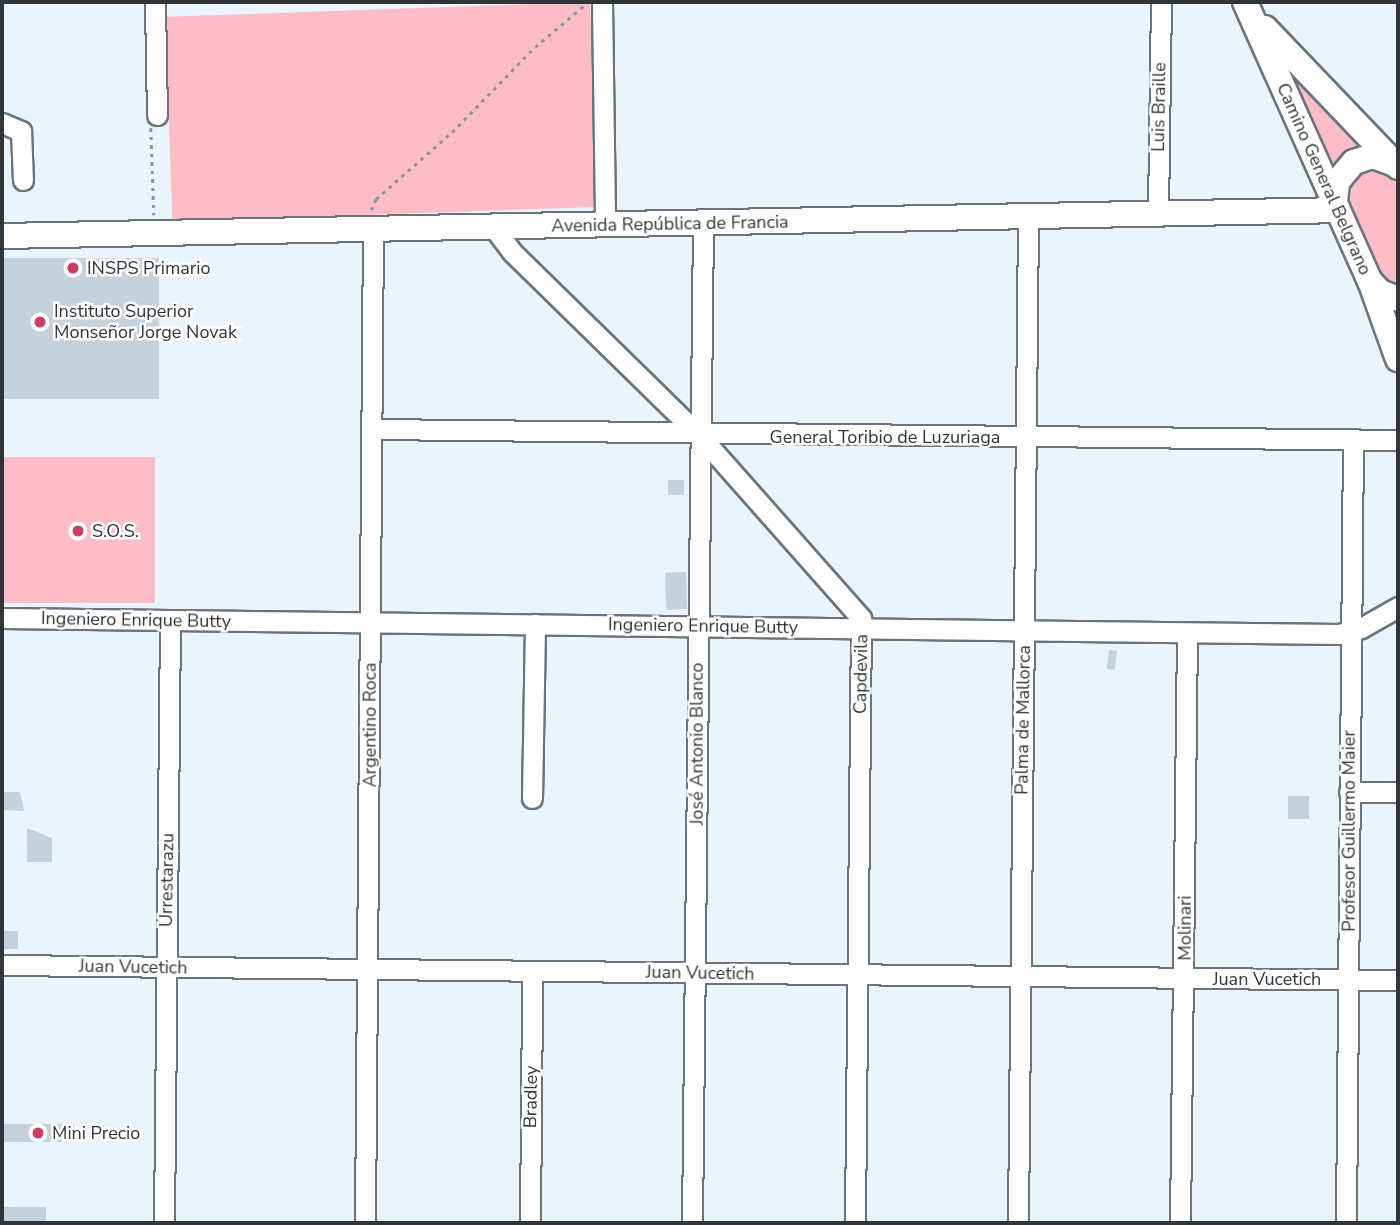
<!DOCTYPE html>
<meta charset="utf-8">
<style>
body{margin:0}
#map{position:relative;width:1400px;height:1225px;overflow:hidden;background:#eaf4fd;font-family:"Nunito Sans",sans-serif}
div>[style]{position:absolute}
.green>*{inset:0;background:#fdbdc7;transform-origin:0 0}
.building>*{inset:0;background:#c5d2dd;transform-origin:0 0}
.path>*{height:2.5px;margin-top:-1.25px;transform-origin:0;background:repeating-linear-gradient(90deg,#8c949a 0 3.5px,transparent 0 8.5px)}
.roads{filter:drop-shadow(2px 0 #69747e) drop-shadow(-2px 0 #69747e) drop-shadow(0 2px #69747e) drop-shadow(0 -2px #69747e)}
.minor>*{height:19px;margin:-9.5px;padding:0 9.5px;transform-origin:9.5px;border-radius:9.5px;background:#fff}
.major>*{height:24px;margin:-12px;padding:0 12px;transform-origin:12px;border-radius:12px;background:#fff}
.dots>*{width:19px;height:19px;translate:-50% -50%;box-sizing:border-box;border:4px solid #fff;border-radius:50%}
span{translate:-50% -50%;white-space:nowrap;text-align:center;line-height:1.15;-webkit-text-stroke:5px #fff;paint-order:stroke}
.street-label{font-size:18px;color:#303539}
.poi-label{font-size:18px;color:#303539}
.left{translate:0 -50%;text-align:left}
.frame{position:absolute;inset:0;border:4px solid #303539;pointer-events:none}
</style>
<div id="map">
<div class="green">
<div style="left:590px;top:2px;width:205px;height:425px;rotate:88deg"></div>
<div style="clip-path:polygon(1295px 71px,1377px 152px,1332px 176px,1289px 74px)"></div>
<div style="clip-path:polygon(1367px 163px,1398px 177px,1398px 292px,1382px 283px,1341px 198px,1345px 181px)"></div>
<div style="left:2px;top:457px;width:153px;height:146px"></div>
</div>
<div class="building">
<div style="left:2px;top:258px;width:157px;height:141px"></div>
<div style="left:668px;top:480px;width:16px;height:15px"></div>
<div style="left:686px;top:572px;width:37px;height:21px;rotate:88deg"></div>
<div style="left:1109px;top:650px;width:8px;height:19px;rotate:7deg"></div>
<div style="clip-path:polygon(2px 792px,20px 792px,24px 811px,2px 810px)"></div>
<div style="left:1288px;top:796px;width:21px;height:23px"></div>
<div style="clip-path:polygon(27px 828px,52px 838px,52px 862px,27px 862px)"></div>
<div style="left:2px;top:931px;width:16px;height:18px"></div>
<div style="left:2px;top:1124px;width:72px;height:18px"></div>
<div style="left:2px;top:1207px;width:44px;height:16px"></div>
</div>
<div class="path">
<div style="left:151px;top:128px;width:87px;rotate:88deg"></div>
<div style="left:371px;top:210px;width:12px;rotate:-66deg"></div>
<div style="left:376px;top:199px;width:101px;rotate:-41.4deg"></div>
<div style="left:452px;top:132px;width:119px;rotate:-45.7deg"></div>
<div style="left:535px;top:47px;width:68px;rotate:-40.2deg"></div>
</div>
<div class="roads">
<div class="minor">
<div style="left:155px;top:2px;width:113px;rotate:89deg"></div>
<div style="left:602px;top:2px;width:222px;rotate:89.2deg"></div>
<div style="left:2px;top:123px;width:21px;rotate:23deg"></div>
<div style="left:21px;top:131px;width:49px;rotate:87.7deg"></div>
<div style="left:1158px;top:213px;width:211px;rotate:-89.2deg"></div>
<div style="left:494px;top:228px;width:30px;rotate:53deg"></div>
<div style="left:512px;top:252px;width:263px;rotate:44.4deg"></div>
<div style="left:700px;top:436px;width:243px;rotate:48.5deg"></div>
<div style="left:861px;top:618px;width:605px;rotate:90.57deg"></div>
<div style="left:372px;top:429px;width:1026px;rotate:0.61deg"></div>
<div style="left:2px;top:618px;width:1337px;rotate:0.69deg"></div>
<div style="left:1339px;top:634px;width:23px;rotate:-15deg"></div>
<div style="left:1361px;top:628px;width:43px;rotate:-29.6deg"></div>
<div style="left:1349px;top:792px;width:49px"></div>
<div style="left:532px;top:798px;width:174px;rotate:-89deg"></div>
<div style="left:2px;top:965px;width:1396px;rotate:0.62deg"></div>
<div style="left:164px;top:1223px;width:603px;rotate:-89.43deg"></div>
<div style="left:365px;top:1223px;width:997px;rotate:-89.54deg"></div>
<div style="left:530px;top:1223px;width:252px;rotate:-89.5deg"></div>
<div style="left:692px;top:1223px;width:1001px;rotate:-89.37deg"></div>
<div style="left:1018px;top:1223px;width:1007px;rotate:-89.43deg"></div>
<div style="left:1180px;top:1223px;width:589px;rotate:-89.32deg"></div>
<div style="left:1346px;top:1223px;width:784px;rotate:-89.49deg"></div>
</div>
<div class="major">
<div style="left:1245px;top:2px;width:306px;rotate:65.9deg"></div>
<div style="left:1370px;top:281px;width:83px;rotate:70.3deg"></div>
<div style="left:1265px;top:28px;width:192px;rotate:46.3deg"></div>
<div style="left:1335px;top:202px;width:20px;rotate:-84deg"></div>
<div style="left:1337px;top:182px;width:26px;rotate:-50deg"></div>
<div style="left:1354px;top:162px;width:20px;rotate:-18deg"></div>
<div style="left:1373px;top:156px;width:23px;rotate:20deg"></div>
<div style="left:2px;top:236px;width:1336px;rotate:-1.11deg"></div>
<div style="left:1370px;top:281px;width:15px;rotate:48deg"></div>
<div style="left:1380px;top:292px;width:19px;rotate:21deg"></div>
</div>
</div>
<div class="dots">
<div style="left:73px;top:268px;background:#cb3d65"></div>
<div style="left:40px;top:322px;background:#cb3d65"></div>
<div style="left:78px;top:531px;background:#cb3d65"></div>
<div style="left:38px;top:1133px;background:#cb3d65"></div>
</div>
<div class="street-label">
<span style="left:1159px;top:107px;rotate:-89deg">Luis Braille</span>
<span style="left:1324px;top:179px;rotate:66deg">Camino General Belgrano</span>
<span style="left:670px;top:224px;rotate:-1deg">Avenida República de Francia</span>
<span style="left:885px;top:437px">General Toribio de Luzuriaga</span>
<span style="left:136px;top:620px;rotate:1deg">Ingeniero Enrique Butty</span>
<span style="left:703px;top:626px;rotate:1deg">Ingeniero Enrique Butty</span>
<span style="left:861px;top:674px;rotate:-89deg">Capdevila</span>
<span style="left:1023px;top:720px;rotate:-89deg">Palma de Mallorca</span>
<span style="left:370px;top:725px;rotate:-90deg">Argentino Roca</span>
<span style="left:697px;top:744px;rotate:-90deg">José Antonio Blanco</span>
<span style="left:1349px;top:831px;rotate:-90deg">Profesor Guillermo Maier</span>
<span style="left:167px;top:880px;rotate:-89deg">Urrestarazu</span>
<span style="left:1185px;top:928px;rotate:-90deg">Molinari</span>
<span style="left:133px;top:967px;rotate:1deg">Juan Vucetich</span>
<span style="left:700px;top:973px;rotate:1deg">Juan Vucetich</span>
<span style="left:1267px;top:979px">Juan Vucetich</span>
<span style="left:531px;top:1097px;rotate:-89deg">Bradley</span>
</div>
<div class="poi-label">
<span class="left" style="left:87px;top:268px">INSPS Primario</span>
<span class="left" style="left:54px;top:322px">Instituto Superior<br>Monseñor Jorge Novak</span>
<span class="left" style="left:92px;top:531px">S.O.S.</span>
<span class="left" style="left:52px;top:1133px">Mini Precio</span>
</div>
<div class="frame"></div>
</div>
